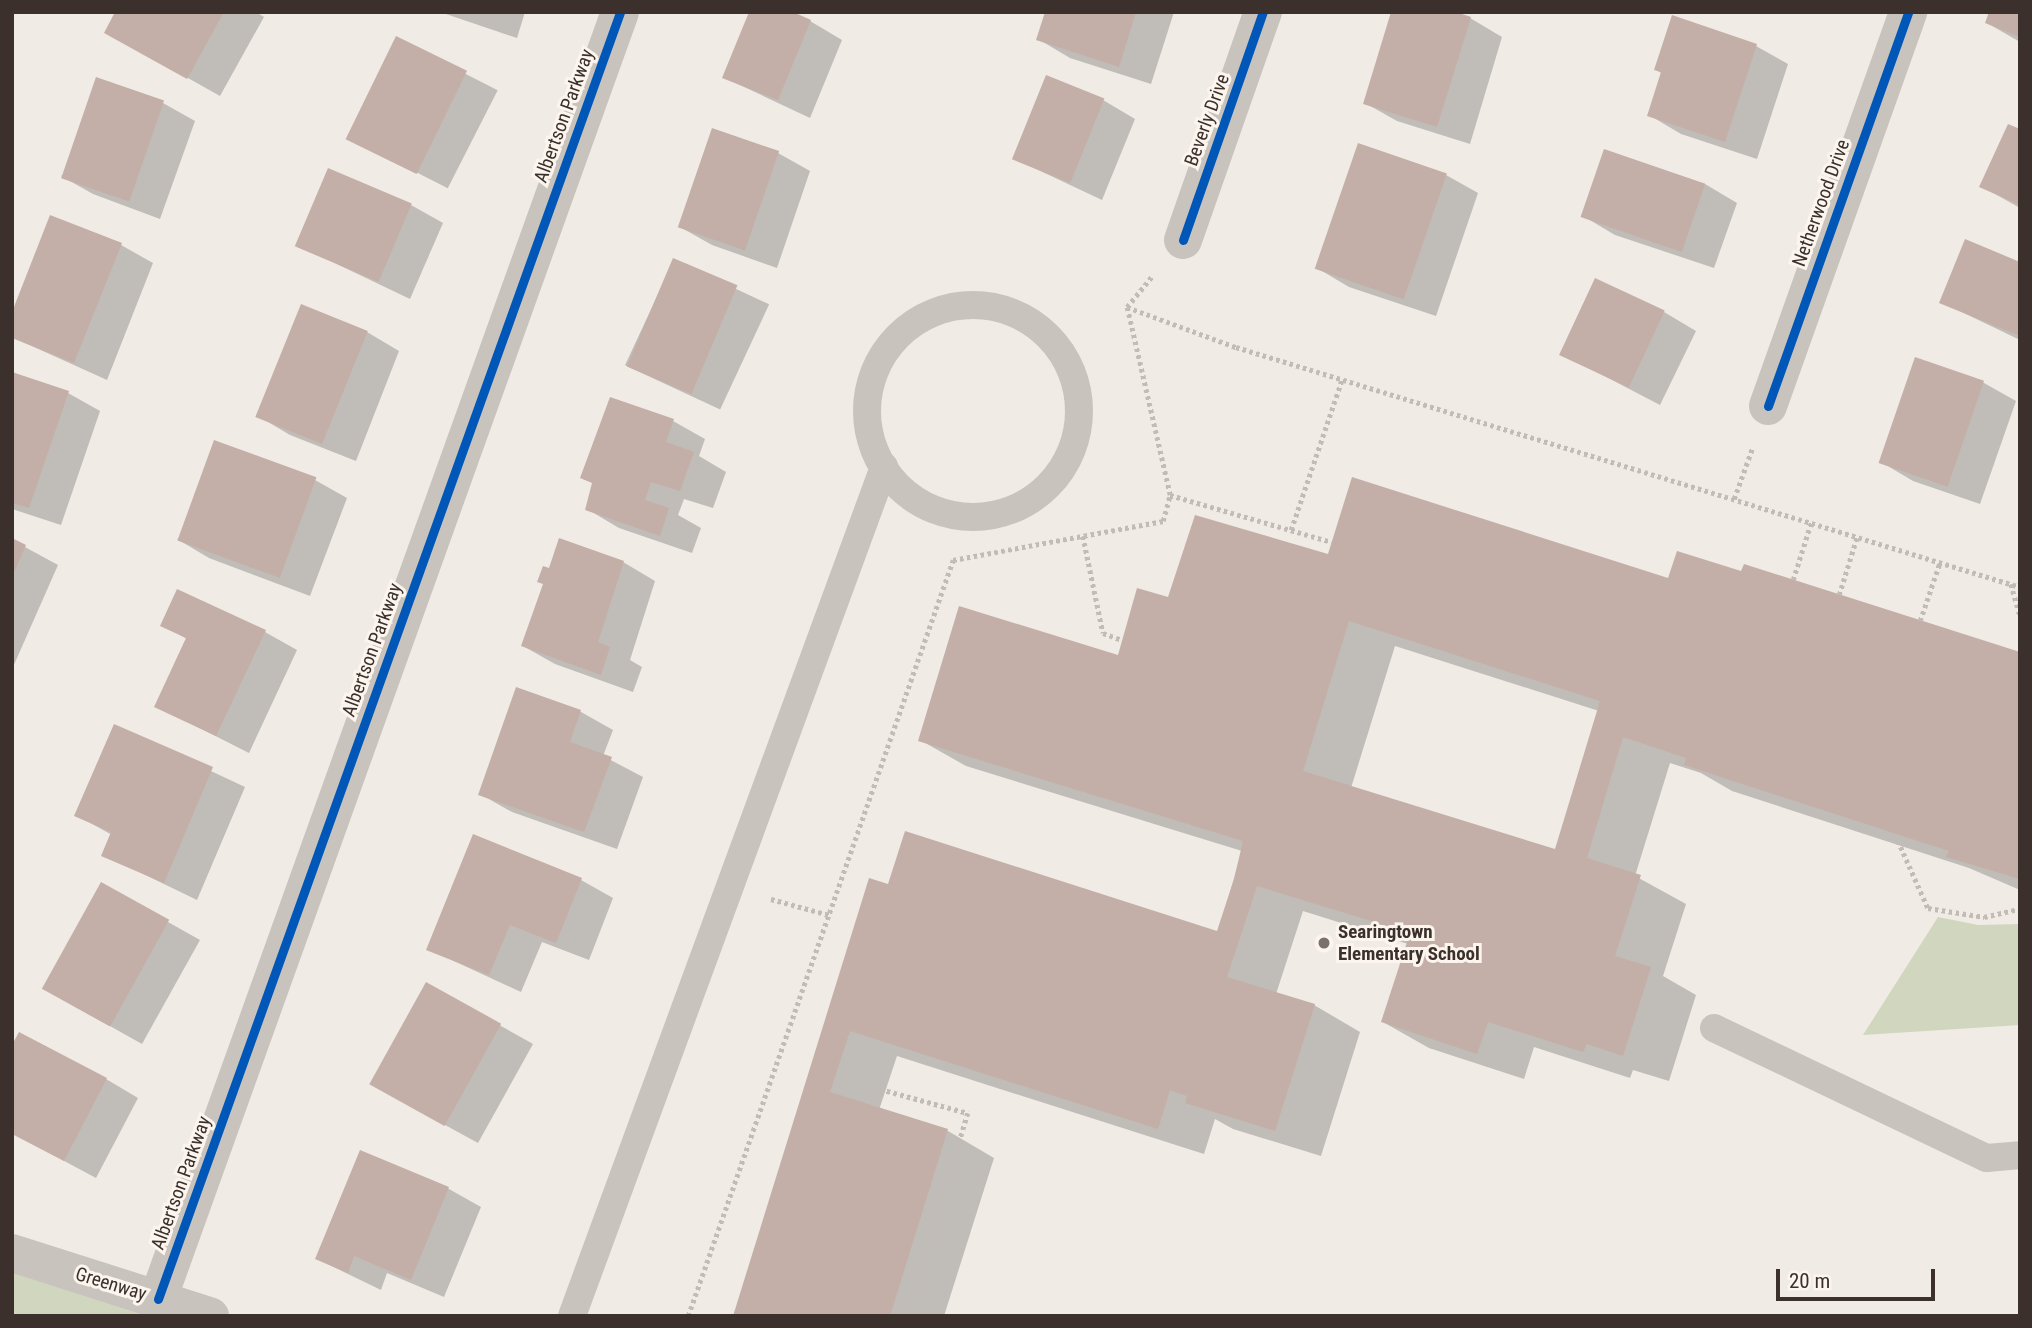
<!DOCTYPE html>
<style>
body{margin:0}
#map{position:relative;width:2032px;height:1328px;overflow:hidden;background:#f0ebe5;font-family:"Roboto Condensed",sans-serif}
div>[style]{position:absolute}
.green>*{inset:0;background:#d1d6bf}
.shadow>*{inset:0;background:#0003;transform-origin:0 0}
.building>*{inset:0;background:#c3afa7;transform-origin:0 0}
.path>*{height:4.5px;margin-top:-2.25px;transform-origin:0;background:repeating-linear-gradient(90deg,#c2bbb6 0 3.5px,transparent 0 7px)}
.service>*{height:28px;margin:-14px;padding:0 14px;transform-origin:14px;border-radius:14px;background:#c9c3be}
.service>.ring{margin:-14px;padding:0;box-sizing:content-box;background:none;border:28px solid #c9c3be;border-radius:50%}
.minor>*{height:38px;margin:-19px;padding:0 19px;transform-origin:19px;border-radius:19px;background:#c9c3be}
.cycleway>*{height:9px;margin:-4.5px;padding:0 4.5px;transform-origin:4.5px;border-radius:4.5px;background:#0057b8}
.dots>*{width:19px;height:19px;translate:-50% -50%;box-sizing:border-box;border:4px solid #fbf5ee;border-radius:50%}
span{translate:-50% -50%;white-space:nowrap;text-align:center;line-height:1.15;-webkit-text-stroke:6px #fbf5ee;paint-order:stroke}
.street-label{font-size:19px;color:#3b302b}
.poi-label{font-size:19px;color:#3b302b;font-weight:700}
.left{translate:0 -50%;text-align:left}
.frame{position:absolute;inset:0;border:14px solid #3b302b;pointer-events:none}
.scale{position:absolute;left:1776px;top:1269px;width:159px;height:32px;box-sizing:border-box;border:4px solid #3b302b;border-top:0;padding-left:9px;font-size:21px;line-height:24px;white-space:nowrap;color:#3b302b;-webkit-text-stroke:5px #fbf5ee;paint-order:stroke}
</style>
<div id="map">
<div class="green">
<div style="clip-path:polygon(1938px 917px,1978px 925px,2020px 924px,2020px 1025px,1863px 1035px)"></div>
<div style="clip-path:polygon(12px 1253px,210px 1316px,12px 1316px)"></div>
</div>
<div class="shadow">
<div style="clip-path:polygon(117px 12px,256px 12px,264px 17px,220px 96px,138px 50px)"></div>
<div style="clip-path:polygon(440px 12px,525px 12px,517px 38px)"></div>
<div style="clip-path:polygon(1047px 12px,1174px 12px,1151px 84px,1070px 58px,1038px 39px)"></div>
<div style="clip-path:polygon(2020px 12px,2020px 42px,1987px 23px)"></div>
<div style="clip-path:polygon(1470px 18px,1502px 37px,1470px 144px,1397px 121px,1365px 103px)"></div>
<div style="clip-path:polygon(810px 21px,842px 40px,810px 118px,725px 78px)"></div>
<div style="left:397px;top:39px;width:113px;height:110px;rotate:27deg"></div>
<div style="clip-path:polygon(1756px 46px,1788px 64px,1757px 159px,1681px 134px,1649px 115px,1663px 74px,1656px 70px)"></div>
<div style="clip-path:polygon(1103px 100px,1135px 119px,1102px 200px,1013px 158px)"></div>
<div style="clip-path:polygon(163px 103px,195px 121px,160px 219px,93px 194px,61px 176px)"></div>
<div style="clip-path:polygon(2020px 131px,2020px 208px,1981px 186px)"></div>
<div style="clip-path:polygon(1605px 151px,1705px 184px,1737px 203px,1714px 268px,1615px 235px,1583px 216px)"></div>
<div style="clip-path:polygon(778px 153px,810px 171px,777px 268px,712px 245px,680px 227px)"></div>
<div style="clip-path:polygon(1446px 175px,1478px 193px,1436px 316px,1349px 287px,1317px 268px)"></div>
<div style="clip-path:polygon(411px 205px,443px 223px,410px 299px,297px 245px)"></div>
<div style="clip-path:polygon(121px 245px,153px 263px,107px 380px,12px 337px)"></div>
<div style="left:674px;top:260px;width:105px;height:116px;rotate:25deg"></div>
<div style="clip-path:polygon(2020px 264px,2020px 340px,1941px 302px)"></div>
<div style="clip-path:polygon(1664px 312px,1696px 331px,1660px 405px,1560px 353px)"></div>
<div style="clip-path:polygon(367px 332px,399px 351px,356px 461px,290px 435px,258px 416px)"></div>
<div style="clip-path:polygon(1916px 360px,1984px 383px,2016px 401px,1980px 504px,1913px 481px,1881px 462px)"></div>
<div style="clip-path:polygon(12px 374px,68px 393px,100px 411px,61px 525px,12px 509px)"></div>
<div style="clip-path:polygon(673px 421px,705px 439px,699px 456px,726px 472px,713px 508px,684px 499px,678px 515px,701px 528px,692px 553px,619px 528px,587px 509px)"></div>
<div style="clip-path:polygon(315px 480px,347px 498px,310px 596px,209px 558px,177px 539px)"></div>
<div style="clip-path:polygon(12px 540px,58px 565px,13px 667px,12px 666px)"></div>
<div style="clip-path:polygon(evenodd,1329px 557px,1669px 580px,2020px 653px,2020px 890px,1969px 868px,1732px 791px,1701px 773px,1670px 763px,1635px 876px,1686px 904px,1663px 976px,1696px 995px,1669px 1081px,1633px 1070px,1630px 1078px,1534px 1047px,1524px 1079px,1429px 1048px,1383px 1022px,1408px 944px,1303px 911px,1276px 994px,1314px 1005px,1360px 1032px,1321px 1156px,1233px 1129px,1215px 1119px,1204px 1154px,897px 1056px,879px 1110px,948px 1131px,994px 1158px,944px 1316px,735px 1316px,889px 886px,1218px 933px,1242px 851px,966px 766px,920px 740px,1119px 657px,1169px 600px,1329px 557px,1395px 646px,1599px 711px,1557px 851px,1351px 788px,1395px 646px)"></div>
<div style="clip-path:polygon(623px 562px,655px 581px,630px 660px,642px 667px,633px 692px,555px 664px,523px 646px)"></div>
<div style="clip-path:polygon(163px 625px,265px 632px,297px 650px,249px 753px,156px 706px,187px 639px)"></div>
<div style="clip-path:polygon(517px 689px,581px 712px,613px 730px,603px 756px,643px 777px,617px 849px,512px 812px,480px 794px)"></div>
<div style="clip-path:polygon(115px 726px,245px 787px,197px 900px,104px 855px,112px 835px,76px 815px)"></div>
<div style="clip-path:polygon(474px 836px,581px 880px,613px 898px,589px 960px,542px 942px,521px 992px,428px 949px)"></div>
<div style="clip-path:polygon(168px 922px,200px 940px,142px 1044px,76px 1007px)"></div>
<div style="clip-path:polygon(426px 984px,533px 1044px,478px 1143px,403px 1102px)"></div>
<div style="clip-path:polygon(106px 1079px,138px 1098px,96px 1178px,12px 1133px)"></div>
<div style="clip-path:polygon(361px 1153px,449px 1189px,481px 1207px,444px 1297px,387px 1273px,381px 1290px,317px 1259px)"></div>
</div>
<div class="building">
<div style="clip-path:polygon(115px 12px,224px 12px,187px 79px,104px 33px)"></div>
<div style="clip-path:polygon(749px 12px,793px 12px,811px 20px,778px 100px,722px 78px)"></div>
<div style="clip-path:polygon(1045px 12px,1136px 12px,1119px 67px,1036px 40px)"></div>
<div style="clip-path:polygon(1391px 12px,1456px 12px,1471px 17px,1437px 127px,1363px 104px)"></div>
<div style="clip-path:polygon(1989px 12px,2020px 12px,2020px 37px,1985px 23px)"></div>
<div style="clip-path:polygon(1672px 15px,1757px 44px,1725px 142px,1647px 116px,1661px 72px,1654px 70px)"></div>
<div style="left:396px;top:36px;width:79px;height:115px;rotate:26deg"></div>
<div style="left:1046px;top:75px;width:63px;height:91px;rotate:22deg"></div>
<div style="left:96px;top:77px;width:72px;height:107px;rotate:19deg"></div>
<div style="clip-path:polygon(2008px 124px,2020px 129px,2020px 205px,1979px 187px)"></div>
<div style="left:712px;top:128px;width:71px;height:105px;rotate:19deg"></div>
<div style="left:1358px;top:143px;width:94px;height:133px;rotate:19deg"></div>
<div style="left:1604px;top:149px;width:107px;height:72px;rotate:19deg"></div>
<div style="left:328px;top:168px;width:91px;height:85px;rotate:23deg"></div>
<div style="clip-path:polygon(50px 215px,122px 243px,74px 363px,12px 338px,12px 312px)"></div>
<div style="clip-path:polygon(1965px 239px,2020px 262px,2020px 336px,1939px 303px)"></div>
<div style="left:673px;top:258px;width:70px;height:118px;rotate:23deg"></div>
<div style="left:1595px;top:278px;width:77px;height:85px;rotate:25deg"></div>
<div style="left:301px;top:304px;width:72px;height:122px;rotate:22deg"></div>
<div style="left:1915px;top:357px;width:73px;height:112px;rotate:19deg"></div>
<div style="clip-path:polygon(12px 372px,69px 391px,29px 508px,12px 503px)"></div>
<div style="clip-path:polygon(610px 397px,674px 419px,666px 442px,694px 452px,680px 491px,651px 482px,645px 500px,669px 508px,660px 536px,585px 510px,592px 483px,580px 478px)"></div>
<div style="left:214px;top:440px;width:109px;height:107px;rotate:20deg"></div>
<div style="clip-path:polygon(evenodd,1352px 477px,1668px 578px,1677px 551px,1741px 571px,1744px 564px,2020px 652px,2020px 879px,1946px 857px,1949px 851px,1684px 765px,1686px 758px,1623px 737px,1587px 858px,1641px 875px,1615px 956px,1651px 967px,1623px 1056px,1587px 1044px,1583px 1052px,1488px 1022px,1477px 1054px,1381px 1022px,1410px 933px,1257px 886px,1227px 977px,1315px 1004px,1275px 1131px,1185px 1103px,1187px 1096px,1170px 1090px,1158px 1129px,850px 1031px,830px 1092px,948px 1129px,890px 1316px,733px 1316px,869px 878px,888px 884px,905px 831px,1217px 931px,1234px 879px,1243px 841px,918px 741px,959px 606px,1118px 655px,1137px 588px,1168px 597px,1195px 515px,1328px 554px,1352px 477px,1349px 621px,1600px 701px,1555px 849px,1303px 771px,1349px 621px)"></div>
<div style="clip-path:polygon(12px 538px,26px 545px,12px 577px)"></div>
<div style="clip-path:polygon(559px 538px,624px 561px,598px 642px,610px 647px,601px 675px,521px 646px,543px 584px,537px 582px,543px 566px,549px 568px)"></div>
<div style="clip-path:polygon(177px 589px,266px 630px,216px 736px,154px 707px,186px 638px,160px 626px)"></div>
<div style="clip-path:polygon(516px 687px,581px 710px,570px 742px,612px 757px,584px 832px,478px 795px)"></div>
<div style="clip-path:polygon(114px 724px,213px 767px,164px 883px,101px 856px,111px 832px,74px 816px)"></div>
<div style="clip-path:polygon(473px 834px,582px 878px,556px 943px,510px 925px,489px 975px,426px 950px)"></div>
<div style="left:101px;top:882px;width:78px;height:122px;rotate:29deg"></div>
<div style="left:426px;top:982px;width:86px;height:117px;rotate:29deg"></div>
<div style="clip-path:polygon(19px 1032px,107px 1078px,64px 1161px,12px 1134px,12px 1045px)"></div>
<div style="clip-path:polygon(360px 1150px,449px 1187px,411px 1280px,354px 1256px,348px 1273px,315px 1259px)"></div>
</div>
<div class="path">
<div style="left:1127px;top:307px;width:41px;rotate:-50.9deg"></div>
<div style="left:1170px;top:495px;width:193px;rotate:-102.9deg"></div>
<div style="left:1127px;top:307px;width:116px;rotate:20.2deg"></div>
<div style="left:1236px;top:347px;width:820px;rotate:17.02deg"></div>
<div style="left:1734px;top:499px;width:53px;rotate:-70.2deg"></div>
<div style="left:1291px;top:530px;width:159px;rotate:-71.3deg"></div>
<div style="left:1083px;top:536px;width:99px;rotate:78.3deg"></div>
<div style="left:1103px;top:633px;width:20px;rotate:20deg"></div>
<div style="left:1793px;top:580px;width:60px;rotate:-72.5deg"></div>
<div style="left:2011px;top:584px;width:33px;rotate:74deg"></div>
<div style="left:1839px;top:595px;width:61px;rotate:-72.8deg"></div>
<div style="left:1920px;top:621px;width:62px;rotate:-71.3deg"></div>
<div style="left:1895px;top:834px;width:81px;rotate:66deg"></div>
<div style="left:1928px;top:908px;width:57px;rotate:9.1deg"></div>
<div style="left:1984px;top:917px;width:37px;rotate:-13deg"></div>
<div style="left:771px;top:899px;width:60px;rotate:15.4deg"></div>
<div style="left:874px;top:1106px;width:18px;rotate:-71deg"></div>
<div style="left:880px;top:1089px;width:91px;rotate:15.3deg"></div>
<div style="left:968px;top:1113px;width:212px;rotate:106.7deg"></div>
<div style="left:688px;top:1316px;width:801px;rotate:-70.68deg"></div>
<div style="left:953px;top:560px;width:214px;rotate:-10.5deg"></div>
<div style="left:1163px;top:521px;width:27px;rotate:-75deg"></div>
<div style="left:1170px;top:495px;width:169px;rotate:16.2deg"></div>
</div>
<div class="service">
<div class="ring" style="left:867px;top:305px;width:184px;height:184px"></div>
<div style="left:1714px;top:1028px;width:302px;rotate:25.5deg"></div>
<div style="left:1987px;top:1158px;width:33px;rotate:-5deg"></div>
<div style="left:572px;top:1316px;width:905px;rotate:-69.82deg"></div>
</div>
<div class="minor">
<div style="left:1183px;top:240px;width:242px;rotate:-70.7deg"></div>
<div style="left:1768px;top:406px;width:418px;rotate:-70.4deg"></div>
<div style="left:12px;top:1253px;width:208px;rotate:17.7deg"></div>
<div style="left:158px;top:1299px;width:1367px;rotate:-70.25deg"></div>
</div>
<div class="cycleway">
<div style="left:1183px;top:240px;width:242px;rotate:-70.7deg"></div>
<div style="left:1768px;top:406px;width:418px;rotate:-70.4deg"></div>
<div style="left:158px;top:1299px;width:1367px;rotate:-70.25deg"></div>
</div>
<div class="dots">
<div style="left:1324px;top:943px;background:#7a716c"></div>
</div>
<div class="street-label">
<span style="left:564px;top:116px;rotate:-70deg">Albertson Parkway</span>
<span style="left:1207px;top:120px;rotate:-70deg">Beverly Drive</span>
<span style="left:1821px;top:203px;rotate:-70deg">Netherwood Drive</span>
<span style="left:372px;top:650px;rotate:-70deg">Albertson Parkway</span>
<span style="left:181px;top:1183px;rotate:-70deg">Albertson Parkway</span>
<span style="left:111px;top:1284px;rotate:17deg">Greenway</span>
</div>
<div class="poi-label">
<span class="left" style="left:1338px;top:943px">Searingtown<br>Elementary School</span>
</div>
<div class="frame"></div>
<div class="scale">20 m</div>
</div>
